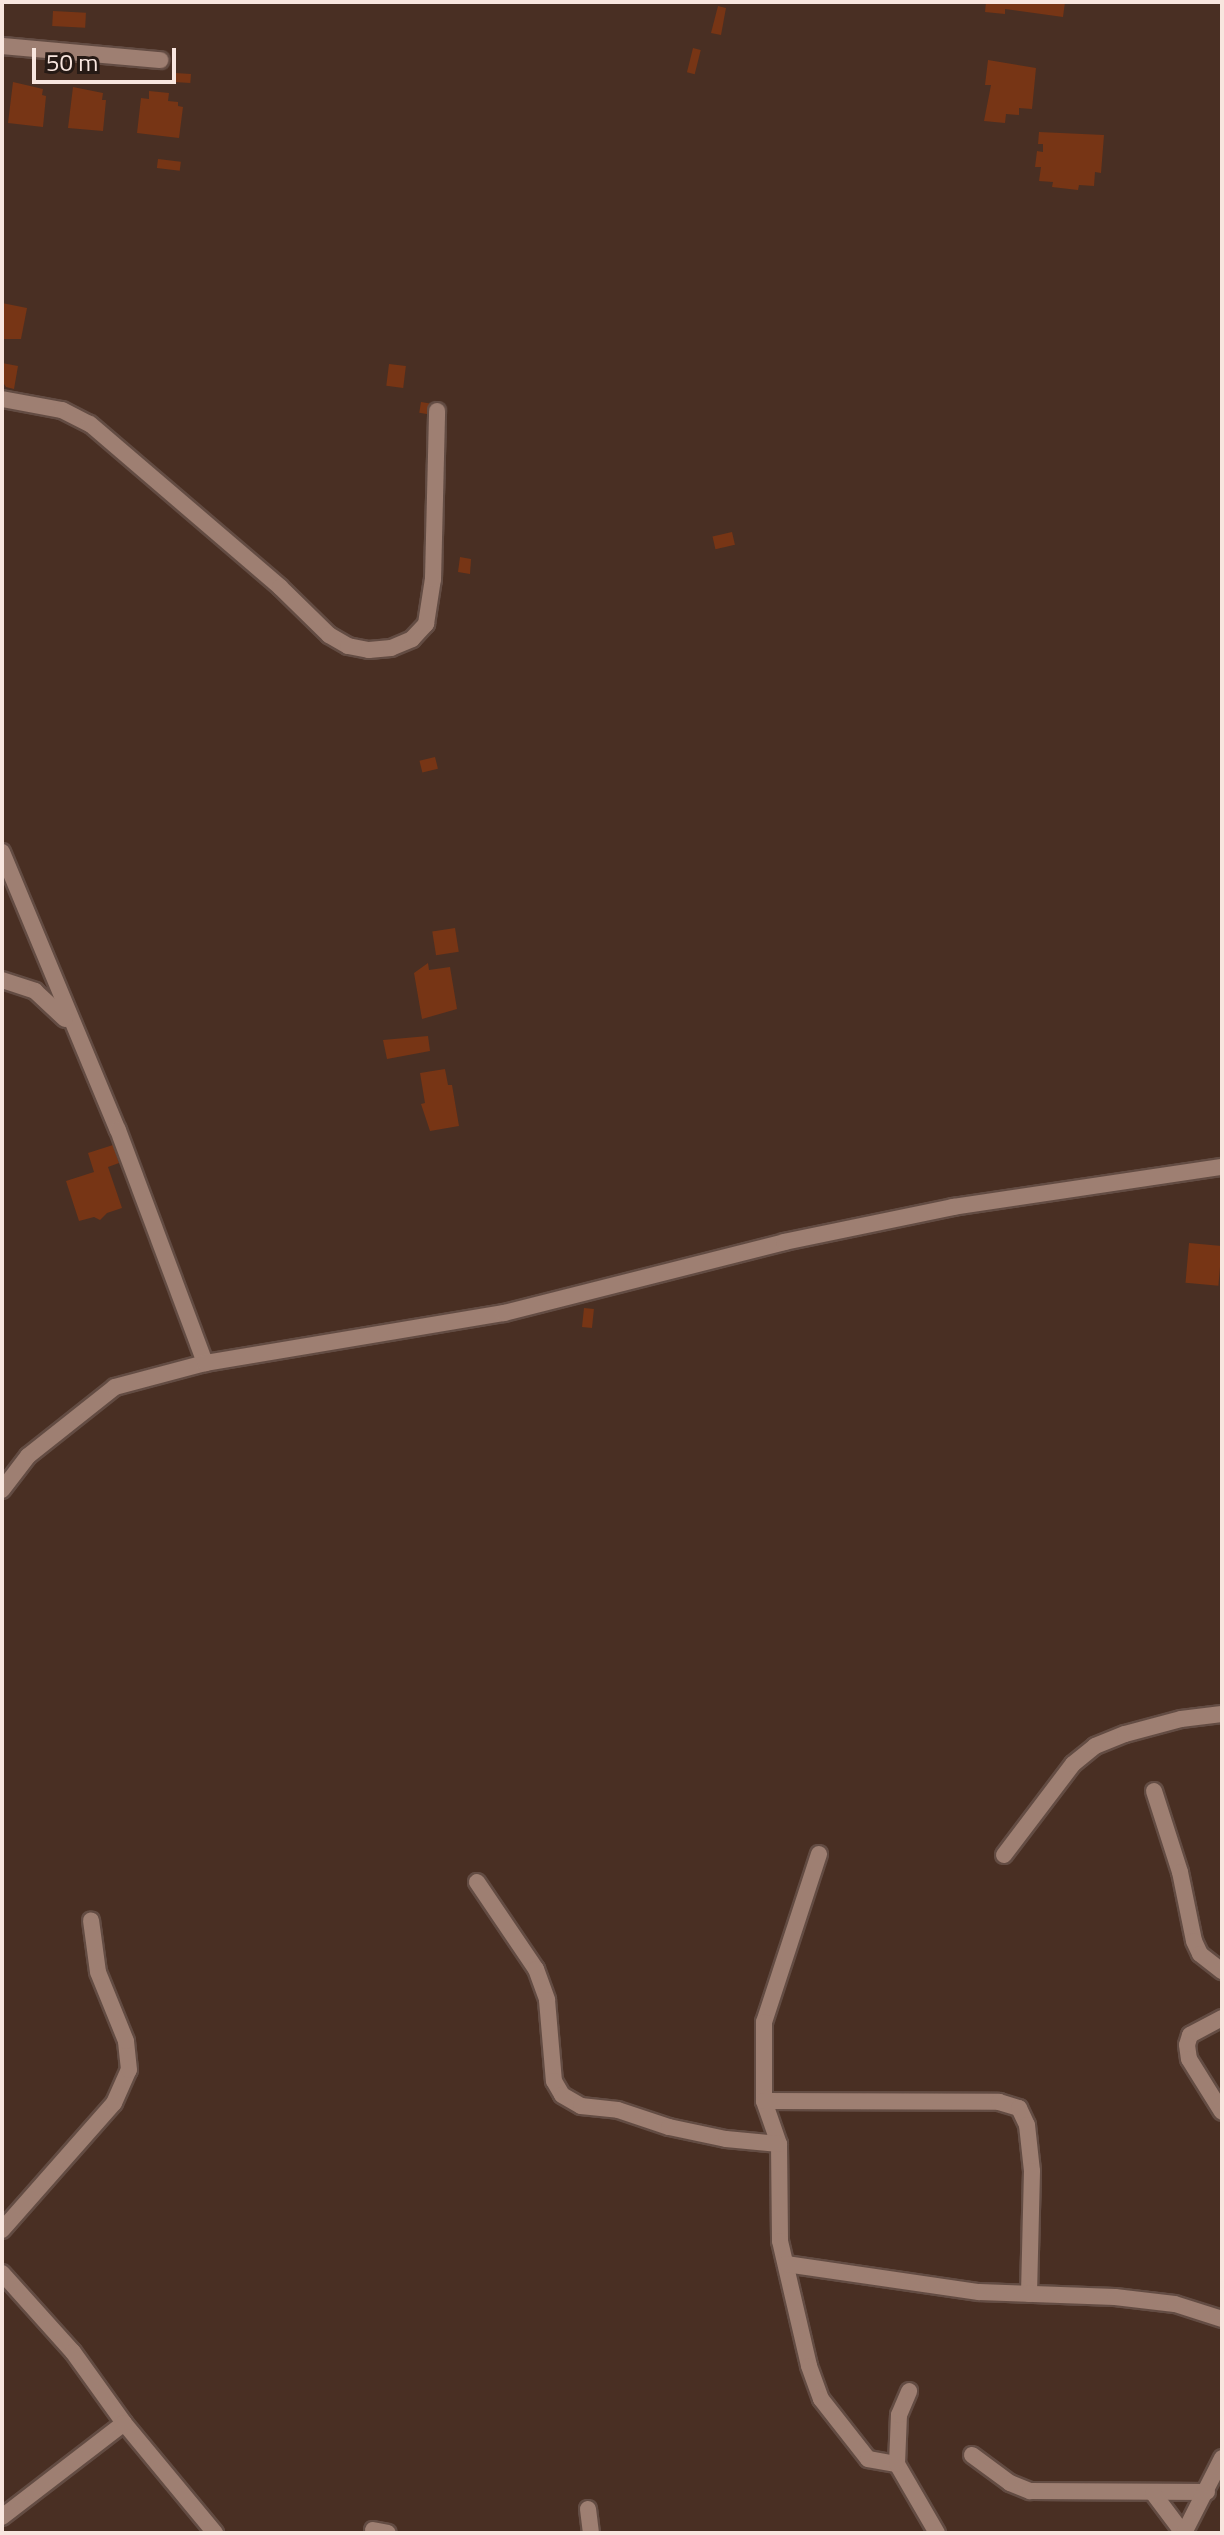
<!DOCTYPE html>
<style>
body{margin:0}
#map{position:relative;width:1224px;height:2535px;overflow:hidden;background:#492f23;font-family:"Titillium Web",sans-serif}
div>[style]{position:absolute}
.building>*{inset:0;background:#773515;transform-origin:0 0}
.roads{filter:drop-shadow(2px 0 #634c43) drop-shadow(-2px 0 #634c43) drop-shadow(0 2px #634c43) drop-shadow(0 -2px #634c43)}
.minor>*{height:16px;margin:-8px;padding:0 8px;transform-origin:8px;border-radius:8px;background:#9e7f72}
span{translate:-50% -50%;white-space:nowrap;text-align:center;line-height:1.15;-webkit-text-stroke:6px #261a15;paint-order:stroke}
.frame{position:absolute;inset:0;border:4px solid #f8e6df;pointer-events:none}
.scale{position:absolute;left:32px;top:48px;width:144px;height:36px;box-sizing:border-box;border:4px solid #f8e6df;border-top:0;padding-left:10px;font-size:24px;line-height:28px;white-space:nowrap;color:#f8e6df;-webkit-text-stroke:6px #261a15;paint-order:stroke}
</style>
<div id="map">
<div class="building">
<div style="clip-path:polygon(986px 2px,1065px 2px,1063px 17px,1005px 9px,1005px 14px,985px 12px)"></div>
<div style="clip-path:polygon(718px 6px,726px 8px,721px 35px,711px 33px)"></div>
<div style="left:53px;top:11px;width:33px;height:15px;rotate:3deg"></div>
<div style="left:693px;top:48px;width:8px;height:25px;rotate:14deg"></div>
<div style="clip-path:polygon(988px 60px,1036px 68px,1032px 109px,1019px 108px,1019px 115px,1006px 114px,1005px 123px,984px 121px,991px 85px,985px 85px)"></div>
<div style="left:175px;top:73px;width:16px;height:9px;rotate:4deg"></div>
<div style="clip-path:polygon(13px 82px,43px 89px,42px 95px,46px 96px,43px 127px,8px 123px)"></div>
<div style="clip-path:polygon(73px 87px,103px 93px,102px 100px,106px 100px,103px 131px,68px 128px)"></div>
<div style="clip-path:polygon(149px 91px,169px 93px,168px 101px,178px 102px,178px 106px,183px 107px,179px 138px,137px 133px,141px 98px,149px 99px)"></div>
<div style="clip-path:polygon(1039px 132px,1104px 135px,1101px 173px,1095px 172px,1094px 186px,1079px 185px,1078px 190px,1052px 187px,1053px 182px,1039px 181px,1041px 167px,1035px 167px,1037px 151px,1043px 152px,1043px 144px,1038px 144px)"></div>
<div style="left:158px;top:159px;width:23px;height:9px;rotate:7deg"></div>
<div style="clip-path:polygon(2px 303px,27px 308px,21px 339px,3px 339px)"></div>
<div style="clip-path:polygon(2px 363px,18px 366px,14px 389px,6px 387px,2px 381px)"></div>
<div style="left:389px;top:364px;width:17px;height:22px;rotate:7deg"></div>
<div style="left:421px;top:402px;width:12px;height:11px;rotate:9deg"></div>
<div style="left:732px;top:532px;width:13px;height:20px;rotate:77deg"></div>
<div style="clip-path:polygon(460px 557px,471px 559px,470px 574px,458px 572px)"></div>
<div style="left:435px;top:757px;width:12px;height:16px;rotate:76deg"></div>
<div style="left:455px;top:928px;width:24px;height:23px;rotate:81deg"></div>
<div style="clip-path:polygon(428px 963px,429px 970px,450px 967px,457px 1009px,422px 1019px,414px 973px)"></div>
<div style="clip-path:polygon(428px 1036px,430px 1051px,387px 1059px,383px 1040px)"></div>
<div style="clip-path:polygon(445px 1069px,448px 1085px,452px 1085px,459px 1126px,430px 1131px,421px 1104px,425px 1103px,420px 1073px)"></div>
<div style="clip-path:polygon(113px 1145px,119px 1163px,108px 1167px,122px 1208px,107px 1213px,100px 1220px,94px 1217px,79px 1221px,66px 1181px,94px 1172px,88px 1153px)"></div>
<div style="left:1189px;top:1243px;width:33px;height:40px;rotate:5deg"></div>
<div style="left:584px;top:1308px;width:10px;height:19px;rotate:6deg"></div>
</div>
<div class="roads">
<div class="minor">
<div style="left:2px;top:46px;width:159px;rotate:5.1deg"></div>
<div style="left:2px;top:399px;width:61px;rotate:10.4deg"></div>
<div style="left:62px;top:410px;width:31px;rotate:27deg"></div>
<div style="left:90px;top:424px;width:250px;rotate:40.6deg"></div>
<div style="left:280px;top:587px;width:69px;rotate:44.4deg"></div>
<div style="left:329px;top:635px;width:22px;rotate:30deg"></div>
<div style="left:348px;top:646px;width:21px;rotate:11deg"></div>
<div style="left:369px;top:650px;width:22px;rotate:-5deg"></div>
<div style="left:391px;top:648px;width:23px;rotate:-23deg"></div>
<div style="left:412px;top:639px;width:21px;rotate:-47deg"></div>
<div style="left:426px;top:624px;width:46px;rotate:-81.2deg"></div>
<div style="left:433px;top:579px;width:168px;rotate:-88.6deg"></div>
<div style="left:2px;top:852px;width:301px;rotate:67.4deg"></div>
<div style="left:118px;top:1130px;width:249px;rotate:69.5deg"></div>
<div style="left:2px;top:980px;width:35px;rotate:18deg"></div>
<div style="left:35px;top:991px;width:41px;rotate:43deg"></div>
<div style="left:2px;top:1490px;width:43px;rotate:-52.6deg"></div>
<div style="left:28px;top:1456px;width:111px;rotate:-38.4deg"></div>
<div style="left:115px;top:1387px;width:93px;rotate:-14.9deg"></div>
<div style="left:205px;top:1363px;width:303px;rotate:-9.5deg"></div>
<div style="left:504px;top:1313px;width:289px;rotate:-14.2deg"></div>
<div style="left:784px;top:1242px;width:173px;rotate:-11.7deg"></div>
<div style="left:953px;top:1207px;width:272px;rotate:-8.5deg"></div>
<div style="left:1154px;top:1791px;width:85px;rotate:72.2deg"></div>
<div style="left:1180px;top:1872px;width:70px;rotate:78.5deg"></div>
<div style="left:1194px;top:1941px;width:14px;rotate:65deg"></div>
<div style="left:1200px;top:1954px;width:28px;rotate:38deg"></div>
<div style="left:819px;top:1854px;width:177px;rotate:108.1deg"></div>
<div style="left:764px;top:2022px;width:79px;rotate:90deg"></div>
<div style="left:764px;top:2101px;width:46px;rotate:70.8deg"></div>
<div style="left:779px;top:2144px;width:97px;rotate:89.4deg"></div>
<div style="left:780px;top:2241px;width:128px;rotate:76.9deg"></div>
<div style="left:809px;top:2366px;width:35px;rotate:70deg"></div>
<div style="left:821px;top:2399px;width:76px;rotate:51.9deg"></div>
<div style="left:868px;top:2459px;width:29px;rotate:10deg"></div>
<div style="left:897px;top:2464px;width:80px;rotate:59.9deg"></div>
<div style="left:1004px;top:1855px;width:114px;rotate:-52.8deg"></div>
<div style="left:1073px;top:1764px;width:28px;rotate:-39deg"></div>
<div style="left:1095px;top:1746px;width:32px;rotate:-22deg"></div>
<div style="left:1125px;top:1734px;width:58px;rotate:-15deg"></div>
<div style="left:1181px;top:1719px;width:41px;rotate:-7deg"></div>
<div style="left:477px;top:1882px;width:105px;rotate:55.9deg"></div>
<div style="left:536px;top:1969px;width:33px;rotate:70deg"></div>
<div style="left:547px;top:2000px;width:81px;rotate:85.1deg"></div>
<div style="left:554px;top:2081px;width:16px;rotate:60deg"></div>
<div style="left:562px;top:2095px;width:22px;rotate:30deg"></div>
<div style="left:581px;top:2106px;width:37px;rotate:6deg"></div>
<div style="left:618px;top:2110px;width:54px;rotate:18.4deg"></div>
<div style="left:669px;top:2127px;width:58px;rotate:11.9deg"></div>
<div style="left:726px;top:2139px;width:53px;rotate:5.4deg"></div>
<div style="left:1222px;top:2018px;width:36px;rotate:152deg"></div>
<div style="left:1190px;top:2035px;width:10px;rotate:107deg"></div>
<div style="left:1187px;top:2045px;width:14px;rotate:82deg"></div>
<div style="left:1189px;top:2059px;width:62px;rotate:58.1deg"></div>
<div style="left:764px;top:2101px;width:235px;rotate:0.2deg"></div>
<div style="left:999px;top:2102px;width:21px;rotate:17deg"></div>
<div style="left:1019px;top:2108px;width:19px;rotate:65deg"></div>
<div style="left:1027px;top:2125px;width:46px;rotate:83.8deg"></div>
<div style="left:1032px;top:2171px;width:123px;rotate:91.4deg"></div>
<div style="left:2px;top:2230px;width:169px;rotate:-48.6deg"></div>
<div style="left:114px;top:2103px;width:36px;rotate:-66deg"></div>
<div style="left:129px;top:2070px;width:29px;rotate:-96deg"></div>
<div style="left:126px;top:2041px;width:74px;rotate:-112.1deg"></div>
<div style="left:98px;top:1972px;width:52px;rotate:-97.7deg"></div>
<div style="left:786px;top:2264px;width:195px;rotate:8.3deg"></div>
<div style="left:979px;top:2292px;width:136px;rotate:2.1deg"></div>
<div style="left:1115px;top:2297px;width:60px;rotate:6.7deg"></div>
<div style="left:1175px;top:2304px;width:49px;rotate:17.7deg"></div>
<div style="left:2px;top:2273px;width:106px;rotate:48.1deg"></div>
<div style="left:73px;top:2352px;width:87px;rotate:54.3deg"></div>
<div style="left:124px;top:2423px;width:143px;rotate:50.4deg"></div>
<div style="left:972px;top:2455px;width:47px;rotate:36.4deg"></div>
<div style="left:1010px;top:2483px;width:22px;rotate:22deg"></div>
<div style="left:1030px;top:2491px;width:177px;rotate:0.3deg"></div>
<div style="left:897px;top:2464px;width:49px;rotate:-87.7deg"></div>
<div style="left:899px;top:2415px;width:26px;rotate:-67deg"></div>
<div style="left:1153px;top:2493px;width:50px;rotate:53.1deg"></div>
<div style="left:588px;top:2509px;width:24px;rotate:83deg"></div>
<div style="left:2px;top:2517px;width:154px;rotate:-37.6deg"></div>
<div style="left:373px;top:2530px;width:15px;rotate:11deg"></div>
<div style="left:1184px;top:2533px;width:84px;rotate:-63.1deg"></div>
</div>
</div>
<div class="frame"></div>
<div class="scale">50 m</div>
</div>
